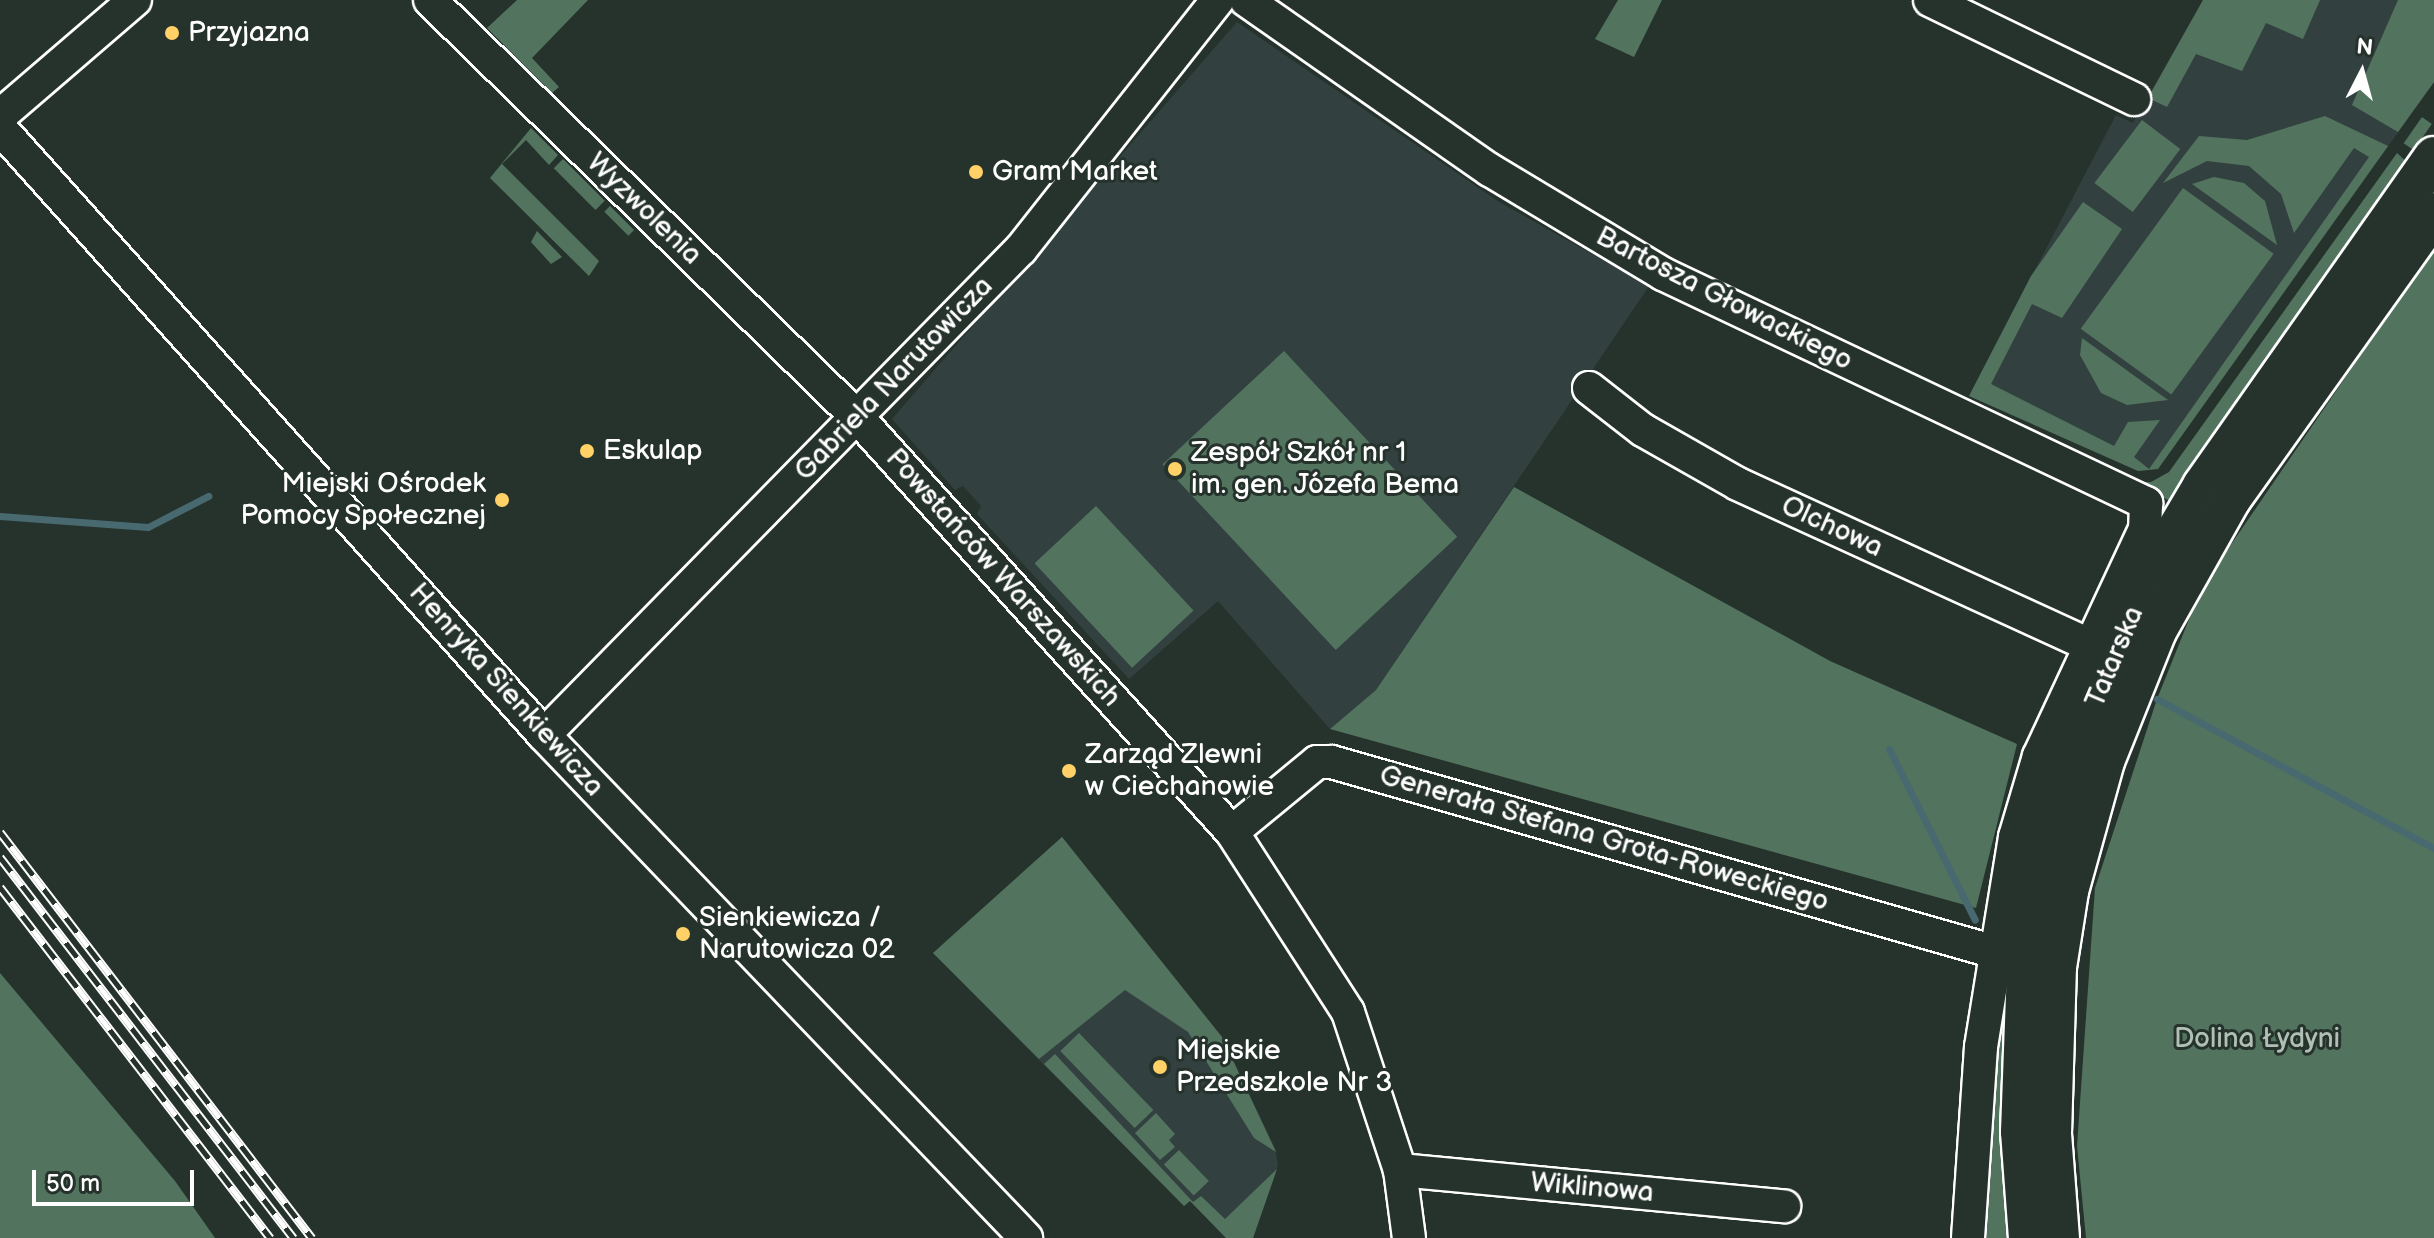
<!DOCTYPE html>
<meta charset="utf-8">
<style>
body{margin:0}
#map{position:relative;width:2434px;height:1238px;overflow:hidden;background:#26332d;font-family:"Balsamiq Sans",sans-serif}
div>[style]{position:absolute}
.built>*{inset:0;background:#334040}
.green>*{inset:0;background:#52745e;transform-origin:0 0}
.stream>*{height:7px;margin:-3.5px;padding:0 3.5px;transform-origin:3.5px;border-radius:3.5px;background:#48696f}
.roads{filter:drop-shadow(2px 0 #fff) drop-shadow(-2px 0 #fff) drop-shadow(0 2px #fff) drop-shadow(0 -2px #fff)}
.minor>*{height:32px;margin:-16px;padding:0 16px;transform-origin:16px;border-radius:16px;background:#26332d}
.major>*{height:40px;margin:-20px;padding:0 20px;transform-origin:20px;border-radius:20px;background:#26332d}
.rail>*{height:9px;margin-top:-4.5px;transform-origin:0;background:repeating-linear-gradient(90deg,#26332d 0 18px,#fff 0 36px);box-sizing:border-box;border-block:2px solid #fff}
.dots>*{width:22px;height:22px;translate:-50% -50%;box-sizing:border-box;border:4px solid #26332d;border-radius:50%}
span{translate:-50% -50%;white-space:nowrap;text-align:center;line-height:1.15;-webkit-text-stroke:6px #26332d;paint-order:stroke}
.poi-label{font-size:28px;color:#fff}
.left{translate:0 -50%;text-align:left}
.right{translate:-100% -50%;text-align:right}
.street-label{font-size:28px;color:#fff}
.park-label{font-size:28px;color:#b1c0b7}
.north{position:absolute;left:2322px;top:32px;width:80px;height:80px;-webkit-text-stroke:6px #26332d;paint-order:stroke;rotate:6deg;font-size:22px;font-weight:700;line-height:32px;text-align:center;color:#fff}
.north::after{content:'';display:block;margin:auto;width:28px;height:36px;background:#fff;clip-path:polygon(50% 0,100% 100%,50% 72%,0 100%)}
.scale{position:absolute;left:32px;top:1170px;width:162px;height:36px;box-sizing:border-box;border:4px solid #fff;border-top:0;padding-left:10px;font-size:24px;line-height:28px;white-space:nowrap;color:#fff;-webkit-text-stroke:6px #26332d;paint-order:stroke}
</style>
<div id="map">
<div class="built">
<div style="clip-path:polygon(2203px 0,2434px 0,2434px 82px,2158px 469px,2139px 471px,1969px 396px,2116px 115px,2133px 123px)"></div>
<div style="clip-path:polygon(1237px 22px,1499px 202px,1649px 286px,1376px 690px,1330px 729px,1218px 601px,1129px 679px,977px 514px,981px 506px,963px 486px,955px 490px,892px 419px)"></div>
<div style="clip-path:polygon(1062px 837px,1222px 1037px,1275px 1148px,1278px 1165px,1253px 1238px,1226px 1238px,1190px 1201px,1184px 1206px,933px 953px)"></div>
</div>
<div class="green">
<div style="clip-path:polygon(517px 0,588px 0,532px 58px,559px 87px,552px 93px,487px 28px)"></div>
<div style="clip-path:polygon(1618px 0,1662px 0,1634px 57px,1595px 39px)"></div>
<div style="clip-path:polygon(2203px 0,2320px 0,2303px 39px,2266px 23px,2242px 71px,2196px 54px,2167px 107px,2148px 98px)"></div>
<div style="clip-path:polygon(2398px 0,2434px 0,2434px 82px,2398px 132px,2352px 105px)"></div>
<div style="clip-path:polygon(2325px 116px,2388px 146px,2158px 469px,2138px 471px,1969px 396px,2031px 276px,2083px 202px,2122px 229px,2062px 318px,2032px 304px,1991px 384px,2114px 446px,2128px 422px,2160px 420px,2134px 457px,2149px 469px,2369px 157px,2354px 148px,2294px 233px,2281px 194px,2249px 166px,2207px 161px,2163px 183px,2199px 136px,2247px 140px)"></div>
<div style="left:2422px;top:117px;width:12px;height:32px;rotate:35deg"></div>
<div style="left:2142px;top:120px;width:48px;height:79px;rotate:37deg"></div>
<div style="clip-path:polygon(531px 128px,558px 155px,549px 165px,526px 140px,502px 164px,599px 261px,589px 276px,490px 178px)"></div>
<div style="clip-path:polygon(2397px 153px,2410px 165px,2173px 502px,2127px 482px,2151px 482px,2169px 472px)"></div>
<div style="left:563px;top:159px;width:59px;height:13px;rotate:45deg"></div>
<div style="clip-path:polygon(2214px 177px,2244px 183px,2265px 201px,2277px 245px,2192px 184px)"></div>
<div style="left:2183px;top:188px;width:112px;height:174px;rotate:36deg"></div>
<div style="left:610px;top:206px;width:34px;height:8px;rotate:45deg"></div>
<div style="clip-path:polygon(537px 231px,562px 257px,551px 264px,531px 242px)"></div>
<div style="clip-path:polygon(2434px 248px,2434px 1238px,2086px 1238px,2077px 1146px,2095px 888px,2157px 699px,2202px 587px)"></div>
<div style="clip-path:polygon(2082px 338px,2168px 400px,2127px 405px,2101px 393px,2080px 355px)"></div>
<div style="left:1284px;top:351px;width:254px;height:166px;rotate:47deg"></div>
<div style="clip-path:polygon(1514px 487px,1830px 661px,2017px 744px,1976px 908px,1330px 729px,1376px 690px)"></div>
<div style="left:1096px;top:506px;width:143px;height:84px;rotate:47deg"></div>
<div style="clip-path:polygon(1062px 837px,1222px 1037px,1276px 1152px,1254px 1138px,1188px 1032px,1125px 990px,1039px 1059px,933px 953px)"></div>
<div style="clip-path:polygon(2021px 873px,2018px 1238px,1978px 1238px,1987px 1099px)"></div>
<div style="clip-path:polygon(0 973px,175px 1181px,215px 1238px,0 1238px)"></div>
<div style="left:1079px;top:1033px;width:107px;height:26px;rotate:46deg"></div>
<div style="clip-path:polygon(1055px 1054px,1193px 1202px,1201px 1196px,1225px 1219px,1277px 1169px,1253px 1238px,1226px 1238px,1190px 1201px,1184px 1206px,1044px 1064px)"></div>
<div style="clip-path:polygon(1156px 1113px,1175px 1134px,1169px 1140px,1175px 1147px,1160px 1160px,1135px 1133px)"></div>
<div style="left:1179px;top:1150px;width:43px;height:21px;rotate:46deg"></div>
</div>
<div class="stream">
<div style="left:0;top:516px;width:148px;rotate:4.3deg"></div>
<div style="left:148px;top:527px;width:68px;rotate:-27.3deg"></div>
<div style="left:2157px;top:699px;width:315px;rotate:28.3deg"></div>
<div style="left:1889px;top:749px;width:191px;rotate:63.3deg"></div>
</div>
<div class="roads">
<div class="minor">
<div style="left:430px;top:0;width:598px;rotate:44.32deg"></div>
<div style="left:858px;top:418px;width:558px;rotate:47.91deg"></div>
<div style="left:1232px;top:832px;width:214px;rotate:57.2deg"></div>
<div style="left:1348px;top:1012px;width:166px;rotate:71.8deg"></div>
<div style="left:1400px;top:1170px;width:69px;rotate:82.5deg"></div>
<div style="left:1246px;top:0;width:297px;rotate:34.9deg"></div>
<div style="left:1490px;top:170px;width:202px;rotate:31deg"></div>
<div style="left:1663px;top:274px;width:535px;rotate:25.37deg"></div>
<div style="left:2146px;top:503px;width:26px;rotate:92deg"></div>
<div style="left:2145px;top:529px;width:251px;rotate:115deg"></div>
<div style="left:2039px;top:756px;width:84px;rotate:106.5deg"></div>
<div style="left:2015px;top:837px;width:213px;rotate:99.2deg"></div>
<div style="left:1981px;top:1047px;width:191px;rotate:93.9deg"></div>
<div style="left:1930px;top:0;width:227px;rotate:25.9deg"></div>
<div style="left:0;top:116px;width:178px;rotate:-40.7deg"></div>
<div style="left:0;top:128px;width:815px;rotate:48.13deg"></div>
<div style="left:544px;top:735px;width:697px;rotate:46.22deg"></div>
<div style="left:1589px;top:388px;width:68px;rotate:37.9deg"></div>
<div style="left:1643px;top:430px;width:109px;rotate:29.6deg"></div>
<div style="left:1738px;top:484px;width:385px;rotate:24.6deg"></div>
<div style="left:544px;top:735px;width:681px;rotate:-45.54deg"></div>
<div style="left:1021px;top:249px;width:318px;rotate:-51.7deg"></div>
<div style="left:1232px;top:832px;width:110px;rotate:-39.5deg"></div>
<div style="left:1317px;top:762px;width:15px"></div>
<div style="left:1332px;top:762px;width:690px;rotate:15.99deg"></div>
<div style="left:1400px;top:1170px;width:386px;rotate:5.4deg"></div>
</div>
<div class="major">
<div style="left:2029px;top:1238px;width:106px;rotate:-94.3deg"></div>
<div style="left:2021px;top:1132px;width:167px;rotate:-87.9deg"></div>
<div style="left:2027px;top:965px;width:80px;rotate:-82.1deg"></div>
<div style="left:2038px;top:886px;width:139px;rotate:-74.6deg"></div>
<div style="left:2075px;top:752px;width:202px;rotate:-66.6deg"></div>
<div style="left:2155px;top:567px;width:94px;rotate:-59.3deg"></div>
<div style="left:2203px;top:486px;width:402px;rotate:-54.9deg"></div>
<div style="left:2059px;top:1238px;width:104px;rotate:-94.4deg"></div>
<div style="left:2051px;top:1134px;width:167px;rotate:-88.3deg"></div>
<div style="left:2056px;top:967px;width:77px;rotate:-81deg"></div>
<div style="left:2068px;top:891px;width:135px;rotate:-74.5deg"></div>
<div style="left:2104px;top:761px;width:140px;rotate:-68.2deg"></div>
<div style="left:2156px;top:631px;width:153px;rotate:-60.6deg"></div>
<div style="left:2231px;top:498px;width:350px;rotate:-54.5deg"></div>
</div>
</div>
<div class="rail">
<div style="left:0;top:832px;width:512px;rotate:52.46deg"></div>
<div style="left:0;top:857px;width:481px;rotate:52.4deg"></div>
<div style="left:0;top:887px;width:443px;rotate:52.4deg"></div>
</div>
<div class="dots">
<div style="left:172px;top:33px;background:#ffd166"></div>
<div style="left:976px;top:172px;background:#ffd166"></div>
<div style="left:587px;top:451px;background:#ffd166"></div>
<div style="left:1175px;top:469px;background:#ffd166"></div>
<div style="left:502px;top:500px;background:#ffd166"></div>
<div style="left:1069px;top:771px;background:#ffd166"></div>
<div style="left:683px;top:934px;background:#ffd166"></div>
<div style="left:1160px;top:1067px;background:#ffd166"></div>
</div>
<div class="poi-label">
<span class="left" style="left:188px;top:33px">Przyjazna</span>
<span class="left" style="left:992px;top:172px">Gram Market</span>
<span class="left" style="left:603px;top:451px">Eskulap</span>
<span class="left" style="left:1191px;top:469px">Zespół Szkół nr 1<br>im. gen. Józefa Bema</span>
<span class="right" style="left:486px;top:500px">Miejski Ośrodek<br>Pomocy Społecznej</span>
<span class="left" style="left:1085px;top:771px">Zarząd Zlewni<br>w Ciechanowie</span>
<span class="left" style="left:699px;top:934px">Sienkiewicza /<br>Narutowicza 02</span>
<span class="left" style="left:1176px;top:1067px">Miejskie<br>Przedszkole Nr 3</span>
</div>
<div class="street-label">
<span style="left:644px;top:209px;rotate:44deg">Wyzwolenia</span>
<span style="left:1724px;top:299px;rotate:27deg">Bartosza Głowackiego</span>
<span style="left:894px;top:379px;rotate:-46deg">Gabriela Narutowicza</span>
<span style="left:1832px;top:527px;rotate:25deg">Olchowa</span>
<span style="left:1003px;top:578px;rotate:48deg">Powstańców Warszawskich</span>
<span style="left:2115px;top:657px;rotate:-67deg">Tatarska</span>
<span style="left:506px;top:690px;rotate:48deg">Henryka Sienkiewicza</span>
<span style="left:1604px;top:839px;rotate:16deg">Generała Stefana Grota-Roweckiego</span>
<span style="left:1592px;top:1188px;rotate:5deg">Wiklinowa</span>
</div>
<div class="park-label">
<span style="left:2257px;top:1039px">Dolina Łydyni</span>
</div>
<div class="north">N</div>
<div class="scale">50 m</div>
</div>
